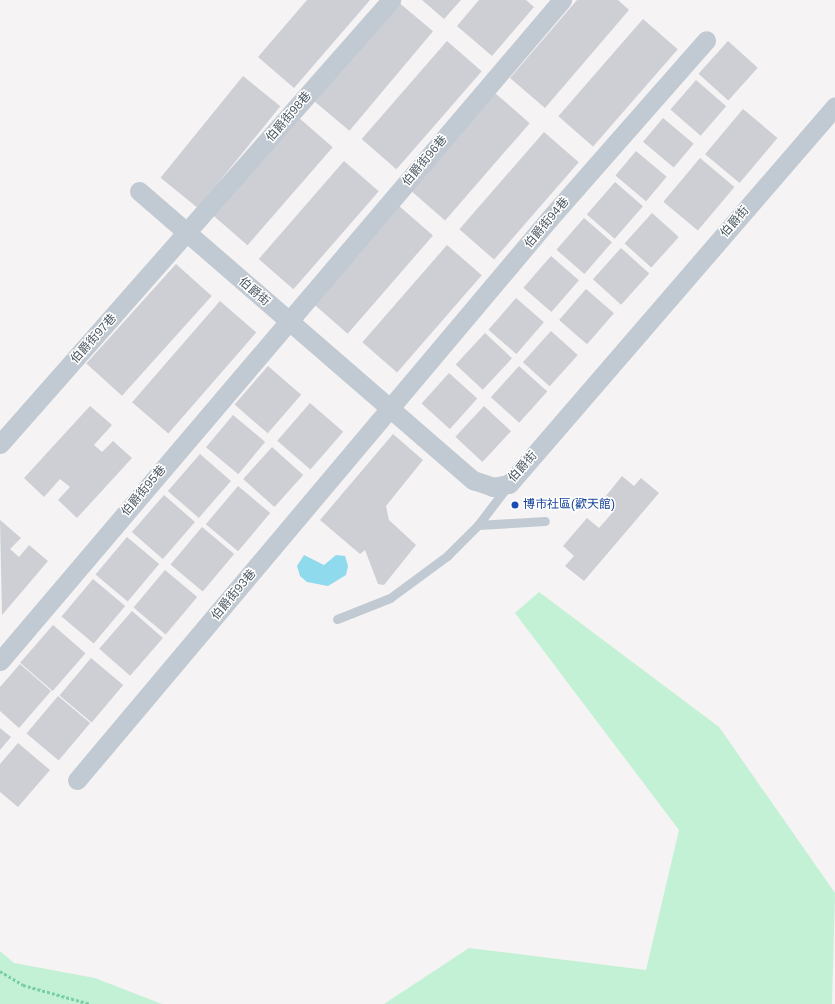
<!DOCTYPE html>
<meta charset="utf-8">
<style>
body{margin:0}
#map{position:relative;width:835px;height:1004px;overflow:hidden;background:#f5f3f3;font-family:Helvetica,"Noto Sans TC",sans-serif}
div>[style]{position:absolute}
.green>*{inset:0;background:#c3f1d5}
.water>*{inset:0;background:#90daee}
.building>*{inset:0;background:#cdcfd5;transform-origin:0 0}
.path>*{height:2.5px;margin-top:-1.25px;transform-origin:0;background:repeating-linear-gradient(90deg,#7ad0a6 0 3px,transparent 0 5px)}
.service>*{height:9px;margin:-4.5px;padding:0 4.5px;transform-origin:4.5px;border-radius:4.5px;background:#c1cad2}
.minor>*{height:19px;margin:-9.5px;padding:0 9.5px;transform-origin:9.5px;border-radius:9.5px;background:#c1cad2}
.dots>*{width:11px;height:11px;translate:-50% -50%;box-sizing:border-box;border:2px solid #fff;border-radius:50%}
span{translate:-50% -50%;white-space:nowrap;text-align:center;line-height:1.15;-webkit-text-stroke:3px #fff;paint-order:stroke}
.street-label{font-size:12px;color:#4a5661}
.transit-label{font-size:12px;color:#164399}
.left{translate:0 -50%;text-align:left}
</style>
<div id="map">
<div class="green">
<div style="clip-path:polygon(539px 592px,719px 727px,835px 893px,832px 1004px,384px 1004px,469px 948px,646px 970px,679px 830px,515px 613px)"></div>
<div style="clip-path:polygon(0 951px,14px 963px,95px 978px,162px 1004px,0 1004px)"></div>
</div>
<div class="water">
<div style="clip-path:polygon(304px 555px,324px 565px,336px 555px,345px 556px,348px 566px,346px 575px,328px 586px,307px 582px,300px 576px,297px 566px)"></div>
</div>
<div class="building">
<div style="clip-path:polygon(307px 0,370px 0,294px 88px,258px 57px)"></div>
<div style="clip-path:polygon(422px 0,461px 0,444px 19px)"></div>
<div style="clip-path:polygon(479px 0,526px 0,534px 7px,492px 56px,457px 26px)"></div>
<div style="clip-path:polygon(577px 0,618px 0,629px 10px,545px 108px,510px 78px)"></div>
<div style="left:397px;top:1px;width:47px;height:130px;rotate:40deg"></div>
<div style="left:643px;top:19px;width:46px;height:129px;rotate:41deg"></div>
<div style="left:447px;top:41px;width:46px;height:130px;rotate:41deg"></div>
<div style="left:728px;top:41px;width:40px;height:44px;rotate:42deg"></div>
<div style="left:243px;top:76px;width:48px;height:131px;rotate:39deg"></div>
<div style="left:696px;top:80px;width:40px;height:39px;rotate:41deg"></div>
<div style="left:495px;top:93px;width:46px;height:129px;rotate:41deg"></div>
<div style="left:743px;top:109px;width:45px;height:59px;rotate:40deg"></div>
<div style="left:298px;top:117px;width:46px;height:130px;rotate:41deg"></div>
<div style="left:663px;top:118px;width:40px;height:31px;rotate:40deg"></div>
<div style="left:544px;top:132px;width:46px;height:129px;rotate:41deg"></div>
<div style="left:636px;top:151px;width:40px;height:32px;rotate:40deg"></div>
<div style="left:700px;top:158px;width:45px;height:57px;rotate:40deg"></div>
<div style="left:344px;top:161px;width:46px;height:130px;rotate:41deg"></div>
<div style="left:615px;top:182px;width:37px;height:43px;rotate:41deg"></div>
<div style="left:399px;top:206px;width:45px;height:130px;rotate:41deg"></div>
<div style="left:652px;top:213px;width:36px;height:41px;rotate:42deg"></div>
<div style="left:584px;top:218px;width:37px;height:42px;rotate:41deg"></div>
<div style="left:447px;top:245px;width:46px;height:129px;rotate:41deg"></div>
<div style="left:621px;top:248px;width:38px;height:42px;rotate:42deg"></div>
<div style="left:551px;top:256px;width:37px;height:42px;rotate:41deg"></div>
<div style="left:176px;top:264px;width:48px;height:134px;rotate:42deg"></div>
<div style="left:586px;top:289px;width:37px;height:41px;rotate:41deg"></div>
<div style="left:516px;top:298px;width:37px;height:42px;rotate:41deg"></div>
<div style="left:220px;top:301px;width:48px;height:134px;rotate:41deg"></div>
<div style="left:551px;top:331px;width:36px;height:42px;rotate:42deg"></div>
<div style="left:485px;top:333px;width:37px;height:43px;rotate:43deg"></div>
<div style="left:268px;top:366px;width:44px;height:51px;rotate:41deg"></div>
<div style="left:519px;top:366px;width:38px;height:42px;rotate:42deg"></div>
<div style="left:449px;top:373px;width:38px;height:41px;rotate:42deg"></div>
<div style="left:310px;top:403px;width:44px;height:50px;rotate:41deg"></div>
<div style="clip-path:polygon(90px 406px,112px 425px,94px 445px,102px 452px,113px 441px,132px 458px,77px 518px,58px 500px,70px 487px,60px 479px,44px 497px,24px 478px)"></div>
<div style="left:484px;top:406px;width:37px;height:42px;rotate:43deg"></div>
<div style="left:233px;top:415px;width:42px;height:42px;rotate:40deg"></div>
<div style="clip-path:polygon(393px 434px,423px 460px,386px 506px,389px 520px,416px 545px,384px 585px,378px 584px,365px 550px,360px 554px,320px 520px)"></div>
<div style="left:272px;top:447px;width:42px;height:43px;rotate:42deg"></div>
<div style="left:200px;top:454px;width:41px;height:49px;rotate:41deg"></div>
<div style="clip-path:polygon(622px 476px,634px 486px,641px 478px,659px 493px,584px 581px,565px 566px,574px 556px,563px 546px,587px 518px,599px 528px,613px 512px,601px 502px)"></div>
<div style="left:238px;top:486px;width:42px;height:50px;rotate:40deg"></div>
<div style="left:164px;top:495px;width:41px;height:49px;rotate:41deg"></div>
<div style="clip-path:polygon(0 520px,21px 538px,10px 549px,19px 557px,29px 545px,48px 561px,2px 615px)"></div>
<div style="left:202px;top:527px;width:42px;height:49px;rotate:40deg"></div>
<div style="left:127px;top:537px;width:42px;height:49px;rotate:40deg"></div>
<div style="left:165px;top:570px;width:42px;height:49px;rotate:40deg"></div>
<div style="left:93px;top:579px;width:42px;height:49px;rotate:40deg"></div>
<div style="left:132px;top:611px;width:41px;height:50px;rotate:41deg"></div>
<div style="left:53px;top:625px;width:43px;height:50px;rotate:41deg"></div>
<div style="left:91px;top:658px;width:42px;height:49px;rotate:40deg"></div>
<div style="clip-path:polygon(20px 664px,51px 691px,19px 728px,0 711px,0 687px)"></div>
<div style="left:58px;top:696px;width:42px;height:49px;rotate:40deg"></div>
<div style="clip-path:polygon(0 728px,11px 737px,0 750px)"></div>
<div style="clip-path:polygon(18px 743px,50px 770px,18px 807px,0 792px,0 764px)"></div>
</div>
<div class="path">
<div style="left:0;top:971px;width:27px;rotate:31deg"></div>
<div style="left:23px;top:985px;width:70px;rotate:15.8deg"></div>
</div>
<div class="service">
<div style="left:478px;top:525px;width:48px;rotate:-52.7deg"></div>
<div style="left:337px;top:619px;width:57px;rotate:-21.6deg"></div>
<div style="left:390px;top:598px;width:71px;rotate:-36.4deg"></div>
<div style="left:447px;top:556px;width:44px;rotate:-45deg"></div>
<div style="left:478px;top:525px;width:67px;rotate:-3.4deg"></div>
</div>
<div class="minor">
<div style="left:139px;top:191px;width:442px;rotate:40.9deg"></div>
<div style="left:473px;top:480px;width:21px;rotate:19deg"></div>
<div style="left:493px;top:487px;width:16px;rotate:-11deg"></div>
<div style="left:509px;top:484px;width:499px;rotate:-49.2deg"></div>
<div style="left:0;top:444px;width:592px;rotate:-48.63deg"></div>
<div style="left:0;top:661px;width:868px;rotate:-49.63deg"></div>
<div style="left:77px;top:780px;width:733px;rotate:-49.92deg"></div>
<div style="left:549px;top:219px;width:238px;rotate:-48.7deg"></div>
</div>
<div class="dots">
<div style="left:515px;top:505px;background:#1a4fb4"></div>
</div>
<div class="street-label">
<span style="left:289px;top:117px;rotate:-49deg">伯爵街98巷</span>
<span style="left:425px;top:161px;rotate:-50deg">伯爵街96巷</span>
<span style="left:735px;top:222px;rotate:-49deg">伯爵街</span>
<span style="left:547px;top:223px;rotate:-50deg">伯爵街94巷</span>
<span style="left:254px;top:292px;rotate:41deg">伯爵街</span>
<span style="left:94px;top:339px;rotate:-48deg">伯爵街97巷</span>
<span style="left:523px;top:467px;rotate:-48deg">伯爵街</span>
<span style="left:144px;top:491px;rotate:-50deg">伯爵街95巷</span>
<span style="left:234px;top:595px;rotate:-50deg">伯爵街93巷</span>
</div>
<div class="transit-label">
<span class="left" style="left:523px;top:505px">博市社區(歡天館)</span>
</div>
</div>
